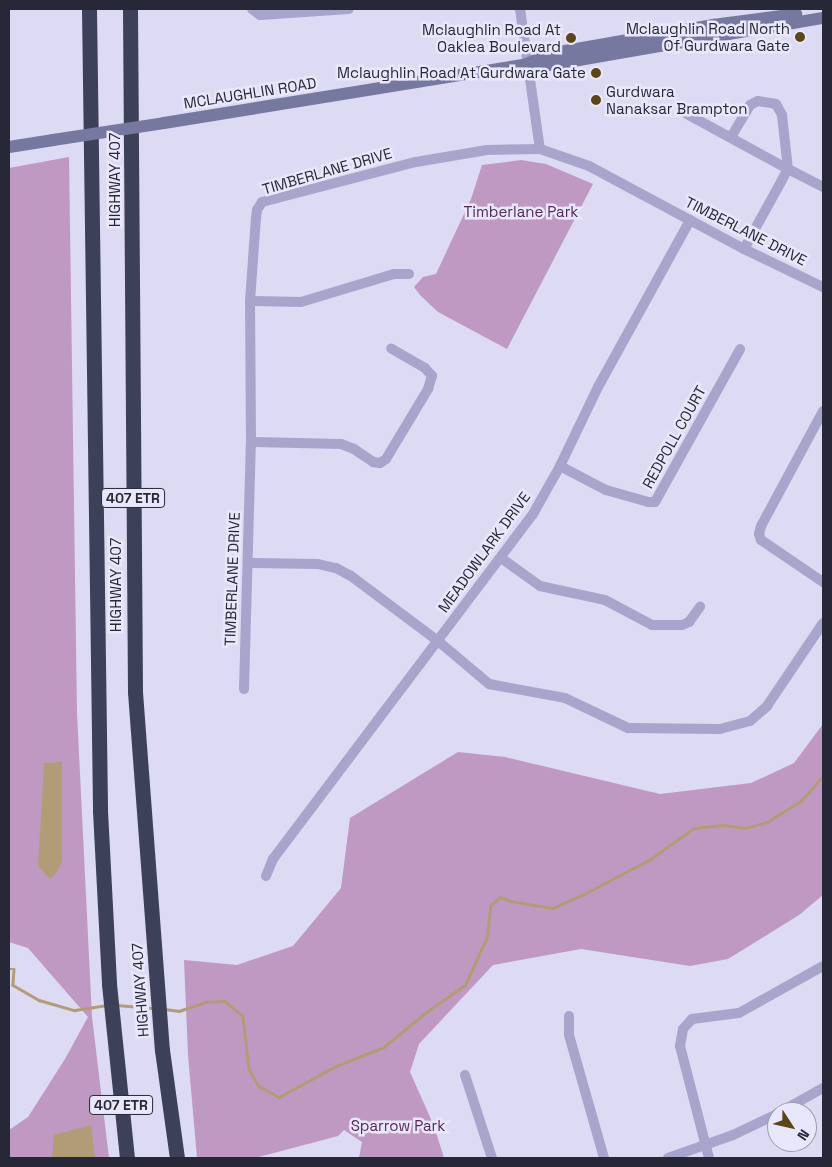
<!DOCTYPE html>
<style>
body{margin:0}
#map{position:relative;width:832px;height:1167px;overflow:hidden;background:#dddaf3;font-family:"Space Grotesk",sans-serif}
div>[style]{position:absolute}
.green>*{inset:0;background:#c099c3}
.water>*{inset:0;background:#b29c77}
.stream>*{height:2.5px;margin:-1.25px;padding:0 1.25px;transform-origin:1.25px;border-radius:1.25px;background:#b29c77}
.street>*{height:10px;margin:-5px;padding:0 5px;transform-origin:5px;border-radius:5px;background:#a7a5cc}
.secondary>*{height:12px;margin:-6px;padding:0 6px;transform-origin:6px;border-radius:6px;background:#7678a0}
.highway>*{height:15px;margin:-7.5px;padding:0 7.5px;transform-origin:7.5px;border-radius:7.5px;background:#3d4059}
.secondary-bridge>*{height:12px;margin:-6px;padding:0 6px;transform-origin:6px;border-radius:6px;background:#7678a0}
.dots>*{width:14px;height:14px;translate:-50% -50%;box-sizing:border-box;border:2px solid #e9e7fb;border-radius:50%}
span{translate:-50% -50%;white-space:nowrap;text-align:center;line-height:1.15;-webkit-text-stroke:5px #e9e7fb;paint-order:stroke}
.shield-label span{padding:1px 4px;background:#e9e7fb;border:1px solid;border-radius:4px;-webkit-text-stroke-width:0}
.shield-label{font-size:14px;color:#272837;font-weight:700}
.poi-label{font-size:15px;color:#272837}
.right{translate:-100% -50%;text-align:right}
.left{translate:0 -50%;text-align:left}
.street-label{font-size:15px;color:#272837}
.park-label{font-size:15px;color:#552957}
.frame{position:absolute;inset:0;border:10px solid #272837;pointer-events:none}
.north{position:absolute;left:767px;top:1102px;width:50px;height:50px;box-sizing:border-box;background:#e9e7fb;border:1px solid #9b9bad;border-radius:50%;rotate:125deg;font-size:14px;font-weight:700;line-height:20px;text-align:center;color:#272837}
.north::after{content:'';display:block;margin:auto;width:18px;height:22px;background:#5c451a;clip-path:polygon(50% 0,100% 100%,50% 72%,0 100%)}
</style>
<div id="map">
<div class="green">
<div style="clip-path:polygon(69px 157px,77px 713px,92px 1017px,109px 1158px,9px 1158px,9px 1130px,28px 1117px,65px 1059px,88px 1017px,28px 948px,9px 942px,9px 168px)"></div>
<div style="clip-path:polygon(521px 160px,546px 164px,593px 184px,507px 349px,438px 312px,420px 295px,414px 287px,423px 277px,436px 274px,471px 199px,482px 165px)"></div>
<div style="clip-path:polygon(823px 724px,823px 895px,799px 915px,728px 959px,690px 966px,581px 949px,493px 965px,419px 1044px,410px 1072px,434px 1126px,444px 1158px,359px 1158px,362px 1142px,344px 1130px,338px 1136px,255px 1158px,197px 1158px,188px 1055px,184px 960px,237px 965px,293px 946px,341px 888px,350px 818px,458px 752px,505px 757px,660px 794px,751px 783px,794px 763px)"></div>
</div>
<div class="water">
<div style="clip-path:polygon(62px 762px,62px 861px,57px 872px,50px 879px,38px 866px,44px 763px)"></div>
<div style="clip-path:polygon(91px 1125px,95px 1158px,52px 1158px,54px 1135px)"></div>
</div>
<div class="stream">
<div style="left:9px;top:969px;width:5px"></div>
<div style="left:14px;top:969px;width:16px;rotate:94deg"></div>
<div style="left:13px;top:985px;width:30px;rotate:30deg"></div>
<div style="left:39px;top:1000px;width:37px;rotate:16deg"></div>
<div style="left:75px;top:1010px;width:32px;rotate:-9deg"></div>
<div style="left:117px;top:1005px;width:37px;rotate:5deg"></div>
<div style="left:165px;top:1009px;width:14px;rotate:8deg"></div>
<div style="left:179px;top:1011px;width:28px;rotate:-19deg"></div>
<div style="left:205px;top:1002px;width:20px;rotate:-3deg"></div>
<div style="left:225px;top:1001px;width:23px;rotate:40deg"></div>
<div style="left:243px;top:1016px;width:53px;rotate:83.5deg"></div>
<div style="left:249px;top:1069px;width:20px;rotate:60deg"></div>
<div style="left:259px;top:1086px;width:23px;rotate:29deg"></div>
<div style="left:279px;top:1097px;width:63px;rotate:-28.6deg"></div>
<div style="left:334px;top:1067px;width:54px;rotate:-21.8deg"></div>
<div style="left:384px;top:1047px;width:53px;rotate:-39.7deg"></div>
<div style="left:425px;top:1013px;width:49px;rotate:-35deg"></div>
<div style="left:465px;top:985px;width:53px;rotate:-65.4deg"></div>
<div style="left:487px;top:937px;width:31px;rotate:-84deg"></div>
<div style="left:490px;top:906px;width:13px;rotate:-42deg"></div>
<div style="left:500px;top:897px;width:12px;rotate:20deg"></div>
<div style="left:511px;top:901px;width:43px;rotate:9.5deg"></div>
<div style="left:553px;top:908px;width:34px;rotate:-24deg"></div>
<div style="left:584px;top:894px;width:73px;rotate:-27.6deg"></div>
<div style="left:649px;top:860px;width:55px;rotate:-35.4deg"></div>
<div style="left:694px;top:828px;width:30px;rotate:-6deg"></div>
<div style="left:724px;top:825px;width:21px;rotate:8deg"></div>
<div style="left:745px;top:828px;width:23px;rotate:-15deg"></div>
<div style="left:767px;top:822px;width:40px;rotate:-32deg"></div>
<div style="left:801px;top:801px;width:33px;rotate:-49deg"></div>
</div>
<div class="street">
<div style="left:252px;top:9px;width:10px;rotate:37deg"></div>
<div style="left:260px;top:15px;width:89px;rotate:-3.9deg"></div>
<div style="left:520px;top:9px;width:141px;rotate:81.9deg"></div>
<div style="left:687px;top:114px;width:115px;rotate:28.6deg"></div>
<div style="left:788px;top:169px;width:91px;rotate:118.8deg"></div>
<div style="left:731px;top:137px;width:37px;rotate:-59deg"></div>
<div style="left:750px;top:105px;width:9px;rotate:-27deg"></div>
<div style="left:758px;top:101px;width:18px;rotate:9deg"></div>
<div style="left:776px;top:104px;width:13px;rotate:61deg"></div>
<div style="left:782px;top:115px;width:54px;rotate:83.7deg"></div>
<div style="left:788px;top:169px;width:39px;rotate:27deg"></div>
<div style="left:250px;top:301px;width:51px;rotate:1.1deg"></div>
<div style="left:301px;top:302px;width:97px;rotate:-16.8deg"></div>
<div style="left:394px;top:274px;width:15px"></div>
<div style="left:823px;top:411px;width:131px;rotate:118.3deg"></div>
<div style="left:761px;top:526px;width:8px;rotate:104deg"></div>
<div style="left:759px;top:534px;width:6px;rotate:72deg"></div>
<div style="left:761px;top:540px;width:75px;rotate:34.1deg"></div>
<div style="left:251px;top:442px;width:90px;rotate:1.3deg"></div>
<div style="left:341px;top:444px;width:14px;rotate:21deg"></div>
<div style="left:354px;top:449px;width:23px;rotate:34deg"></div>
<div style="left:373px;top:462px;width:7px;rotate:8deg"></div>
<div style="left:380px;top:463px;width:7px;rotate:-34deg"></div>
<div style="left:386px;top:459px;width:82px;rotate:-59deg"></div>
<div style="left:428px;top:389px;width:14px;rotate:-73deg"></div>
<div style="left:432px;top:376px;width:11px;rotate:-131deg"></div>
<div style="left:425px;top:368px;width:39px;rotate:-150deg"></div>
<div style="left:560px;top:466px;width:52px;rotate:27.6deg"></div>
<div style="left:606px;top:490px;width:44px;rotate:15.9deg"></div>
<div style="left:648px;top:502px;width:7px"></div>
<div style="left:655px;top:502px;width:175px;rotate:-60.9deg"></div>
<div style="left:501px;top:558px;width:48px;rotate:35.7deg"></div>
<div style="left:540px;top:586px;width:66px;rotate:12.2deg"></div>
<div style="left:605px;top:600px;width:53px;rotate:28deg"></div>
<div style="left:652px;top:625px;width:30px"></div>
<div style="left:682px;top:625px;width:8px;rotate:-23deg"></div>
<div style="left:689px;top:622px;width:19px;rotate:-54deg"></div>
<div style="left:248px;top:563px;width:70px;rotate:0.8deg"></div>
<div style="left:318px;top:564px;width:18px;rotate:13deg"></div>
<div style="left:336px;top:568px;width:17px;rotate:28deg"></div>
<div style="left:351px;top:576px;width:109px;rotate:36.8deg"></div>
<div style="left:438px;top:641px;width:67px;rotate:40.1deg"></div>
<div style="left:489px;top:684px;width:77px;rotate:10.4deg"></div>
<div style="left:565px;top:698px;width:70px;rotate:25.5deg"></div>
<div style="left:628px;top:728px;width:92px;rotate:0.6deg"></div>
<div style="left:720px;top:729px;width:31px;rotate:-15deg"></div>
<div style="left:750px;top:721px;width:23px;rotate:-41deg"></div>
<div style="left:767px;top:706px;width:100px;rotate:-56deg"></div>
<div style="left:244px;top:689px;width:247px;rotate:-88.4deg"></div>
<div style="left:251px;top:442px;width:141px;rotate:-90.4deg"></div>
<div style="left:250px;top:301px;width:83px;rotate:-85.9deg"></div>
<div style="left:256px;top:218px;width:8px;rotate:-83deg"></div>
<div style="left:257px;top:210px;width:9px;rotate:-58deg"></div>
<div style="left:262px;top:202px;width:159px;rotate:-14.6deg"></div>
<div style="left:416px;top:162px;width:72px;rotate:-9.6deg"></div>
<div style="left:487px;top:150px;width:53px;rotate:-1.1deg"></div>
<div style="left:540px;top:149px;width:52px;rotate:19.1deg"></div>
<div style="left:589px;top:166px;width:176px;rotate:28.2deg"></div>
<div style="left:744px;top:249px;width:88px;rotate:25.7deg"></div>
<div style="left:266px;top:876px;width:18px;rotate:-68deg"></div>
<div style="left:273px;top:859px;width:432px;rotate:-53deg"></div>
<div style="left:533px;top:514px;width:55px;rotate:-60.6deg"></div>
<div style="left:560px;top:466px;width:88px;rotate:-64.3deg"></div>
<div style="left:598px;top:387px;width:191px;rotate:-61.1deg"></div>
<div style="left:569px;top:1016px;width:19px;rotate:90deg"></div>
<div style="left:569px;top:1035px;width:128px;rotate:74.1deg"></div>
<div style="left:465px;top:1075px;width:87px;rotate:72deg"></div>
<div style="left:780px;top:1112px;width:49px;rotate:-29.2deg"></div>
<div style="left:668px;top:1158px;width:69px;rotate:-19.5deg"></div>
<div style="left:733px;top:1135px;width:49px;rotate:-25.5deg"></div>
<div style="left:709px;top:1158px;width:116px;rotate:-104.5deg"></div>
<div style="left:680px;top:1046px;width:17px;rotate:-80deg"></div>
<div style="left:683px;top:1029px;width:13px;rotate:-48deg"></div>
<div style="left:692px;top:1019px;width:47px;rotate:-7.3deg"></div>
<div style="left:739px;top:1013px;width:96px;rotate:-29.2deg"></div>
</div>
<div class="secondary">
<div style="left:529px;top:63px;width:21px;rotate:-25deg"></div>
<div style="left:548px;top:54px;width:168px;rotate:-10deg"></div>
<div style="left:713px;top:25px;width:84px;rotate:-7.5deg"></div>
<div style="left:164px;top:123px;width:368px;rotate:-9.2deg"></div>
<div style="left:527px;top:64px;width:23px;rotate:2deg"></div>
<div style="left:550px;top:65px;width:277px;rotate:-9.8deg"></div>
<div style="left:9px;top:147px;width:45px;rotate:-9deg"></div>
</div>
<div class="highway">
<div style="left:89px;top:9px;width:802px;rotate:89.21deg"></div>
<div style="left:100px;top:811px;width:173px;rotate:87deg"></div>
<div style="left:109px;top:984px;width:175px;rotate:84.1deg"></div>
<div style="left:130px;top:9px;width:683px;rotate:89.58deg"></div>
<div style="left:135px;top:692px;width:359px;rotate:85.7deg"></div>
<div style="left:162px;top:1050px;width:109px;rotate:82.1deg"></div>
</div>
<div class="secondary-bridge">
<div style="left:53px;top:140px;width:112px;rotate:-8.7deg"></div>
</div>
<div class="dots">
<div style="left:800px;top:37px;background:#5c451a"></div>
<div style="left:571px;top:38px;background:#5c451a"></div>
<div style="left:596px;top:73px;background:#5c451a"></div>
<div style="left:596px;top:100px;background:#5c451a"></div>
</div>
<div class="shield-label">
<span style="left:133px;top:498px">407 ETR</span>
<span style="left:121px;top:1105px">407 ETR</span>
</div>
<div class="poi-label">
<span class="right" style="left:790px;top:37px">Mclaughlin Road North<br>Of Gurdwara Gate</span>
<span class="right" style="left:561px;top:38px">Mclaughlin Road At<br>Oaklea Boulevard</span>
<span class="right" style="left:586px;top:73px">Mclaughlin Road At Gurdwara Gate</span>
<span class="left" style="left:606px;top:100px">Gurdwara<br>Nanaksar Brampton</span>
</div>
<div class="street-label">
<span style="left:250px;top:93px;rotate:-9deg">MCLAUGHLIN ROAD</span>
<span style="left:327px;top:171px;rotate:-16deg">TIMBERLANE DRIVE</span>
<span style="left:115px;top:180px;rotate:-90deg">HIGHWAY 407</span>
<span style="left:746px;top:231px;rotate:27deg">TIMBERLANE DRIVE</span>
<span style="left:674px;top:437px;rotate:-61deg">REDPOLL COURT</span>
<span style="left:484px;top:552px;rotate:-54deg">MEADOWLARK DRIVE</span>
<span style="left:232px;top:579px;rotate:-88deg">TIMBERLANE DRIVE</span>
<span style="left:116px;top:585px;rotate:-90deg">HIGHWAY 407</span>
<span style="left:140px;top:990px;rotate:-94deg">HIGHWAY 407</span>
</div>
<div class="park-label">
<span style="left:521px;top:212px">Timberlane Park</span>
<span style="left:398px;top:1126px">Sparrow Park</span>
</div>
<div class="frame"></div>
<div class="north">N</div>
</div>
